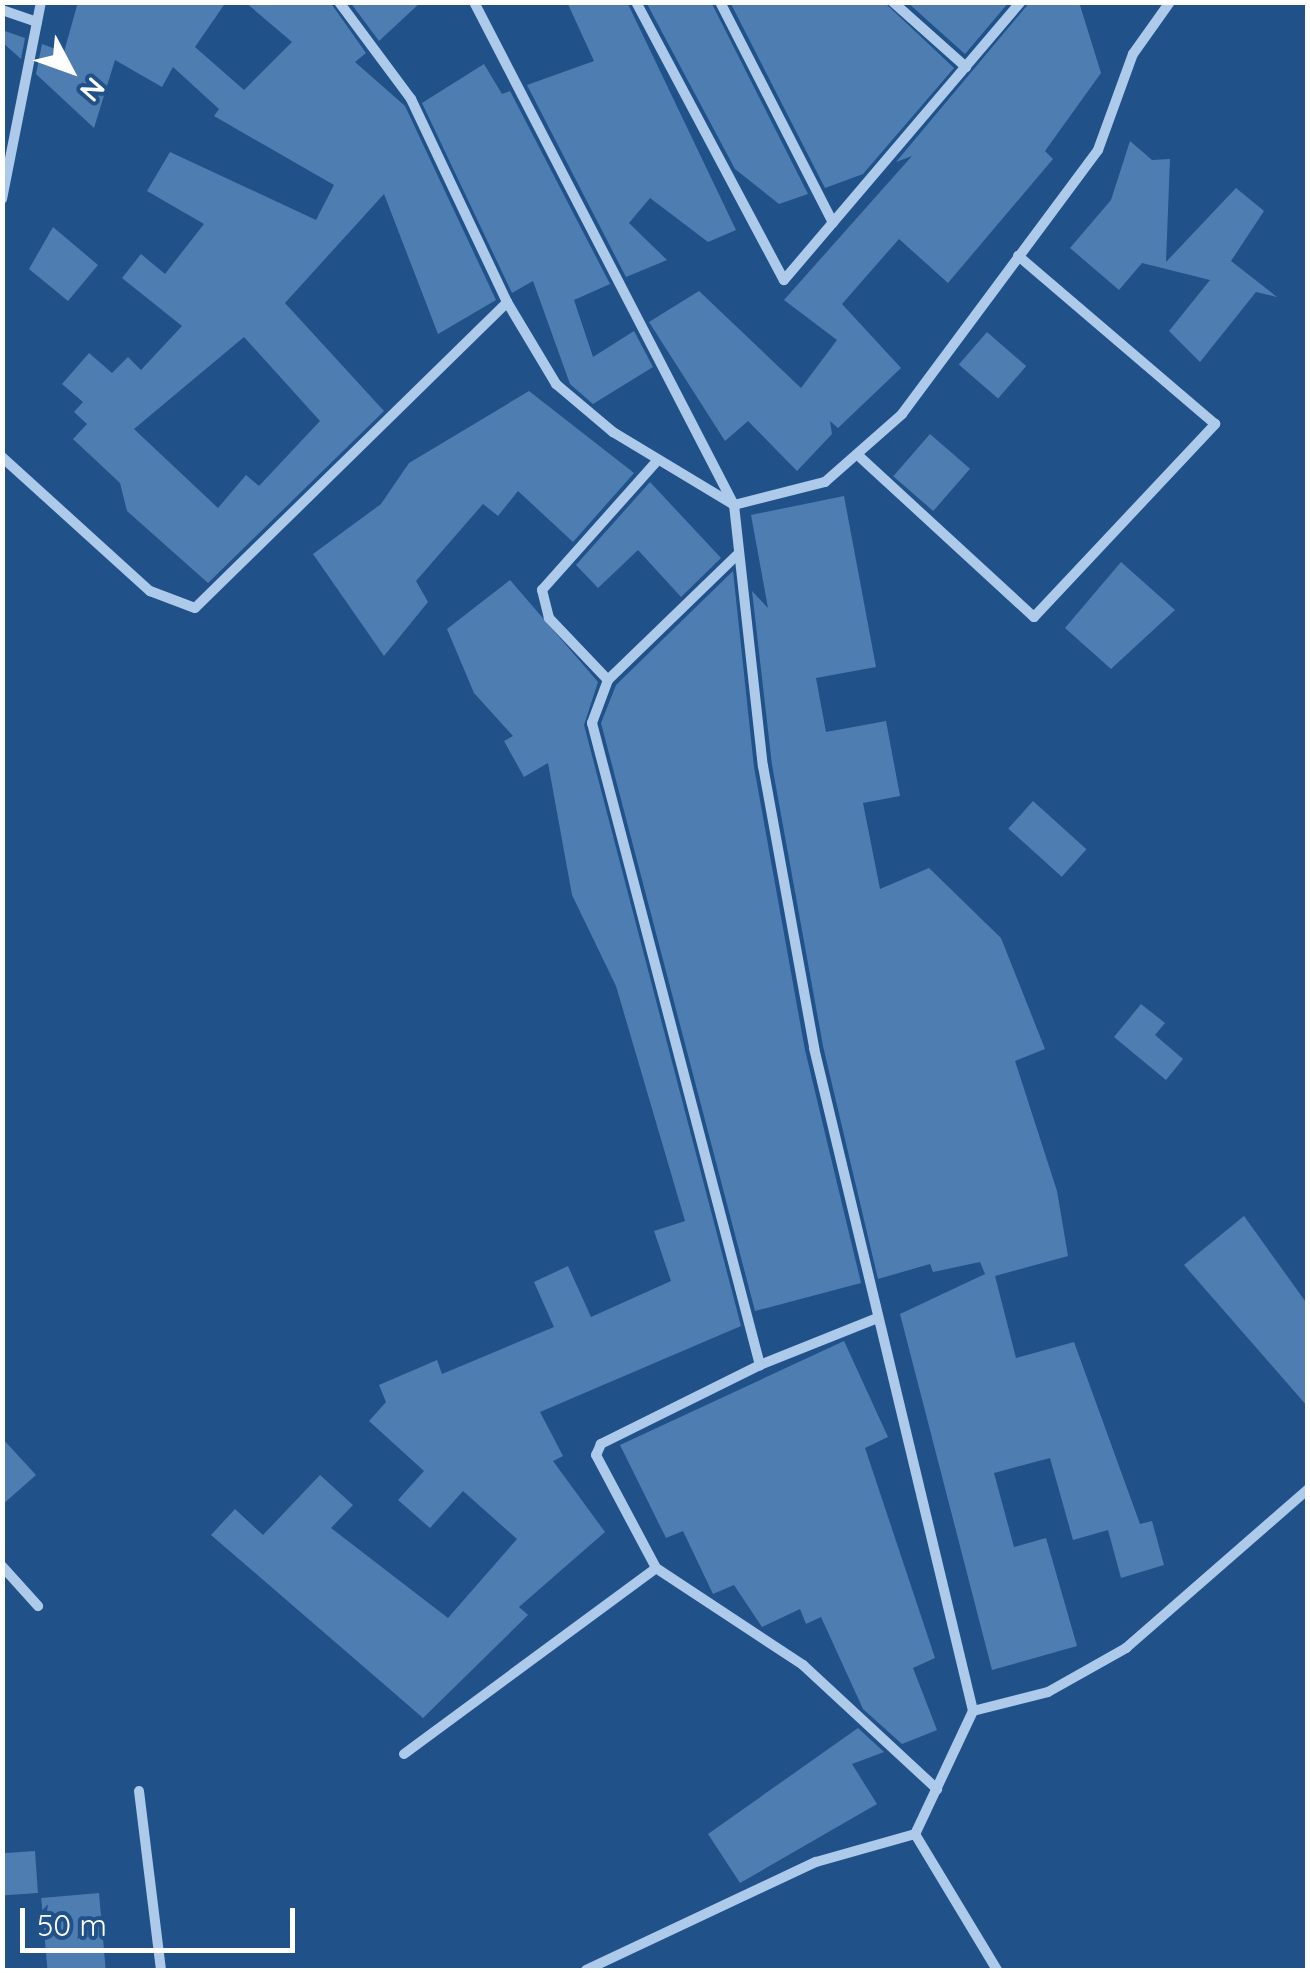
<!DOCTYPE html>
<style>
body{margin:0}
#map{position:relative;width:1310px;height:1973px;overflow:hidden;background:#215189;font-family:Quicksand,sans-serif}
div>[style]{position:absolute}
.building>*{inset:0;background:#4e7db2;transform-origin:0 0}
.street>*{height:10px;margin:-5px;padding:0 5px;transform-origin:5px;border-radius:5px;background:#adcaea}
span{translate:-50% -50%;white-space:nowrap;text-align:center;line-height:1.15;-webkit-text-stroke:8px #215189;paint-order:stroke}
.frame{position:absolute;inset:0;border:5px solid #fff;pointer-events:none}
.north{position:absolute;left:20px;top:20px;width:100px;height:100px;-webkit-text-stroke:8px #215189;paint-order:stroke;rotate:131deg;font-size:28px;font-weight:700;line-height:40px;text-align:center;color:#fff}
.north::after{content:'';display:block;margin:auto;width:35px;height:45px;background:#fff;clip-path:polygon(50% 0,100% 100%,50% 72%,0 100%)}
.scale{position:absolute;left:20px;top:1908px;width:275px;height:45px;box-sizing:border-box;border:5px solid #fff;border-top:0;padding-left:12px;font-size:30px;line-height:35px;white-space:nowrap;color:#fff;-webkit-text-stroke:8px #215189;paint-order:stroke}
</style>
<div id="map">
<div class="building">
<div style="clip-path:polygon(evenodd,78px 2px,226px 2px,195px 47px,244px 90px,292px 42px,245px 2px,330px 2px,366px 53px,355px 62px,405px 106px,496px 300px,438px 334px,384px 194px,285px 303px,384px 411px,208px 583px,127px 511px,120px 483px,73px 439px,87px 424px,74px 412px,83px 402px,62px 384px,89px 353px,112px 373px,128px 357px,141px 370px,182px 326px,122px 278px,141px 254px,165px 274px,204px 224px,147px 191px,170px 152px,316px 220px,334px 185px,214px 116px,219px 109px,173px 67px,162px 87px,115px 60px,94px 128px,36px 74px,42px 44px,64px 52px,78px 2px,244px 337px,320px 421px,259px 486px,246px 475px,218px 508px,134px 429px,244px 337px)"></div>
<div style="clip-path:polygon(350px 2px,421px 2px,379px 41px)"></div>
<div style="clip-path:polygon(567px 2px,627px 2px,736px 230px,708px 242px,650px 198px,629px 223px,667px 260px,626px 277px,527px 85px,594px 61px)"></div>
<div style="clip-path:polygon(646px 2px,711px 2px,808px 194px,779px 204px,735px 169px)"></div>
<div style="clip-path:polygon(730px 2px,884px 2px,954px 68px,863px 174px,825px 188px)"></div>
<div style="clip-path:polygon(907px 2px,1009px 2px,965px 54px)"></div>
<div style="clip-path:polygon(1030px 2px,1079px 2px,1101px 73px,1045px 151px,1053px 159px,948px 283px,899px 239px,842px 304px,901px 368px,838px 428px,830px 421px,832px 434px,797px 471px,748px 421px,725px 441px,649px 322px,699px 291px,801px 388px,837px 340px,784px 300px,912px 156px,896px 162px)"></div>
<div style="clip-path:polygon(2px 30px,25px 38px,21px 59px,2px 42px)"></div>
<div style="clip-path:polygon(484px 64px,502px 94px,510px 91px,610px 284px,574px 300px,593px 357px,634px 331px,653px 367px,593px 404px,570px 384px,533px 281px,512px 293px,422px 103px)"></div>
<div style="clip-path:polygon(1130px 141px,1152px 160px,1170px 159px,1166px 262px,1236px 188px,1264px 211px,1231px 261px,1277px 297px,1256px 292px,1200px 362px,1169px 331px,1210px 280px,1142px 263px,1119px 290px,1070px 248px,1111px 200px)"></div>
<div style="clip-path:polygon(53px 227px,98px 265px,68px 301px,29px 269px)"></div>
<div style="left:987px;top:332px;width:52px;height:43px;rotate:41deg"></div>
<div style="clip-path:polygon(529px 391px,634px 473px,573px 542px,518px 491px,498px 516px,483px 504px,416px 581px,428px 602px,384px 656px,313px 554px,381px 504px,409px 463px)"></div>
<div style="left:930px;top:434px;width:53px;height:56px;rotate:41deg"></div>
<div style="clip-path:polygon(650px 482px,721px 558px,681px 597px,638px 550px,598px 588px,576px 565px)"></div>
<div style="clip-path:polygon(844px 496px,876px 667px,816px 678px,826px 732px,886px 721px,900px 796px,863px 803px,880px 889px,929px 868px,1001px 938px,1045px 1049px,1015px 1061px,1057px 1191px,1068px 1256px,995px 1276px,1016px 1358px,1074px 1342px,1140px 1524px,1152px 1521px,1164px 1565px,1121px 1578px,1108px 1530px,1073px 1540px,1050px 1458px,994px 1473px,1014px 1547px,1046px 1538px,1077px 1646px,992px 1670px,900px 1314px,985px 1274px,980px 1262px,933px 1272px,930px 1264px,878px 1279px,823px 1046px,772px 765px,752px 591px,768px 608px,751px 515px)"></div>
<div style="clip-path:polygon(1121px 562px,1175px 610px,1111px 669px,1065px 628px)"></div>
<div style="clip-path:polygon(733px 571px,754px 767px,805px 1050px,861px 1283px,755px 1311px,601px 723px,616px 685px)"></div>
<div style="clip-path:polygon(510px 580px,598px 682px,584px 725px,741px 1326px,540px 1412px,563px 1456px,553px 1461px,605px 1532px,519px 1607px,528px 1615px,423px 1718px,211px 1535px,235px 1509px,263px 1535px,320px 1475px,353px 1505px,331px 1528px,448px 1618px,517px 1539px,463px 1491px,430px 1528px,398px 1500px,424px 1471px,369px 1421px,386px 1402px,379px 1385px,437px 1360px,442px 1374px,554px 1327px,534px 1282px,568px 1266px,591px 1317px,671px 1281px,654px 1231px,685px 1221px,616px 986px,572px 895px,548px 763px,524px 777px,504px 741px,513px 736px,474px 693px,447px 629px)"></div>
<div style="left:1033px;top:801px;width:72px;height:37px;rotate:42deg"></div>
<div style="clip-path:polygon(1141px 1004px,1165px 1023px,1155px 1035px,1183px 1059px,1166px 1080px,1114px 1037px)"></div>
<div style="clip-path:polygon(1244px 1216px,1308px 1305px,1308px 1407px,1184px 1265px)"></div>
<div style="clip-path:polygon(844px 1341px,888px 1437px,865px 1448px,935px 1658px,913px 1668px,937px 1730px,902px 1744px,863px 1709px,821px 1617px,806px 1624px,800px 1609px,762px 1627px,734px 1585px,713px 1594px,683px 1531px,666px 1538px,620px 1445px)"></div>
<div style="clip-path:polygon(2px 1438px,36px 1475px,2px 1505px)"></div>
<div style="clip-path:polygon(858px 1728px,884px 1752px,852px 1764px,877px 1804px,740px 1883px,708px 1834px)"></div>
<div style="left:35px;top:1851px;width:42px;height:33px;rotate:86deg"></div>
<div style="left:99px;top:1893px;width:77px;height:58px;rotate:85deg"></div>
</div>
<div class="street">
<div style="left:339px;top:2px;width:121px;rotate:53.4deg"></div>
<div style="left:411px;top:99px;width:225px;rotate:64.7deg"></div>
<div style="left:507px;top:302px;width:96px;rotate:59.1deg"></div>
<div style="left:556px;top:384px;width:75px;rotate:40.1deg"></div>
<div style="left:613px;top:432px;width:141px;rotate:31.1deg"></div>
<div style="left:734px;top:505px;width:94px;rotate:-14.2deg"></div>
<div style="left:825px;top:482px;width:103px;rotate:-41.4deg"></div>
<div style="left:902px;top:414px;width:329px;rotate:-53.4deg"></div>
<div style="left:1098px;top:150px;width:102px;rotate:-70deg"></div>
<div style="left:1133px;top:54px;width:64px;rotate:-54.6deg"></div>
<div style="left:474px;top:2px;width:566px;rotate:62.67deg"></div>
<div style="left:734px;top:505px;width:263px;rotate:83.7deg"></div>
<div style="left:763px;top:766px;width:287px;rotate:79.7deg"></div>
<div style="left:814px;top:1048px;width:682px;rotate:76.51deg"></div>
<div style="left:973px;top:1711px;width:136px;rotate:115.2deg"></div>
<div style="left:636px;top:2px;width:315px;rotate:62deg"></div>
<div style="left:784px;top:280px;width:365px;rotate:-49.6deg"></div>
<div style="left:720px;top:2px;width:248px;rotate:62.9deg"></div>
<div style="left:893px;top:2px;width:98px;rotate:41.7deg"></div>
<div style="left:2px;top:10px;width:37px;rotate:19deg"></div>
<div style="left:2px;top:199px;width:201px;rotate:-78.8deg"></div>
<div style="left:2px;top:457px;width:200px;rotate:42.2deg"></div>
<div style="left:150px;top:591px;width:48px;rotate:20.7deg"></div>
<div style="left:195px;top:608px;width:437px;rotate:-44.4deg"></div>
<div style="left:861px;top:458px;width:235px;rotate:42.6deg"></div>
<div style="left:1034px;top:617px;width:265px;rotate:-46.8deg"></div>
<div style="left:1215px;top:424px;width:259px;rotate:-139.5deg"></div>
<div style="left:738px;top:554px;width:181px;rotate:135.9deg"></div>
<div style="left:608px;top:680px;width:46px;rotate:110.4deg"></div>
<div style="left:592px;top:723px;width:664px;rotate:75.34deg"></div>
<div style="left:608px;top:680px;width:86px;rotate:-133.6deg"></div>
<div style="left:549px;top:618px;width:29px;rotate:-104deg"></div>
<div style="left:542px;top:590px;width:173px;rotate:-48.3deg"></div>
<div style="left:875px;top:1319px;width:124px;rotate:158.2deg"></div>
<div style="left:760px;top:1365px;width:178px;rotate:153.6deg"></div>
<div style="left:601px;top:1444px;width:12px;rotate:114deg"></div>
<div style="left:596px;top:1455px;width:128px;rotate:62deg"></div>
<div style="left:656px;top:1568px;width:176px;rotate:33.4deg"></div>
<div style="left:803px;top:1665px;width:183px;rotate:42.8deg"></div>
<div style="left:2px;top:1566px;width:54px;rotate:48deg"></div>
<div style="left:973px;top:1711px;width:77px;rotate:-14.2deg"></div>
<div style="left:1048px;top:1692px;width:90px;rotate:-29.4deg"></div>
<div style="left:1126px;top:1648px;width:242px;rotate:-41.1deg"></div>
<div style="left:404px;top:1754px;width:313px;rotate:-36.4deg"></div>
<div style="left:139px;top:1791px;width:180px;rotate:83deg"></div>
<div style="left:915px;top:1834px;width:159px;rotate:58.9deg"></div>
<div style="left:586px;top:1970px;width:254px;rotate:-25.2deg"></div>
<div style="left:816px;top:1862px;width:103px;rotate:-15.8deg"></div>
</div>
<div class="frame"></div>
<div class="north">N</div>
<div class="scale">50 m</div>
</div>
